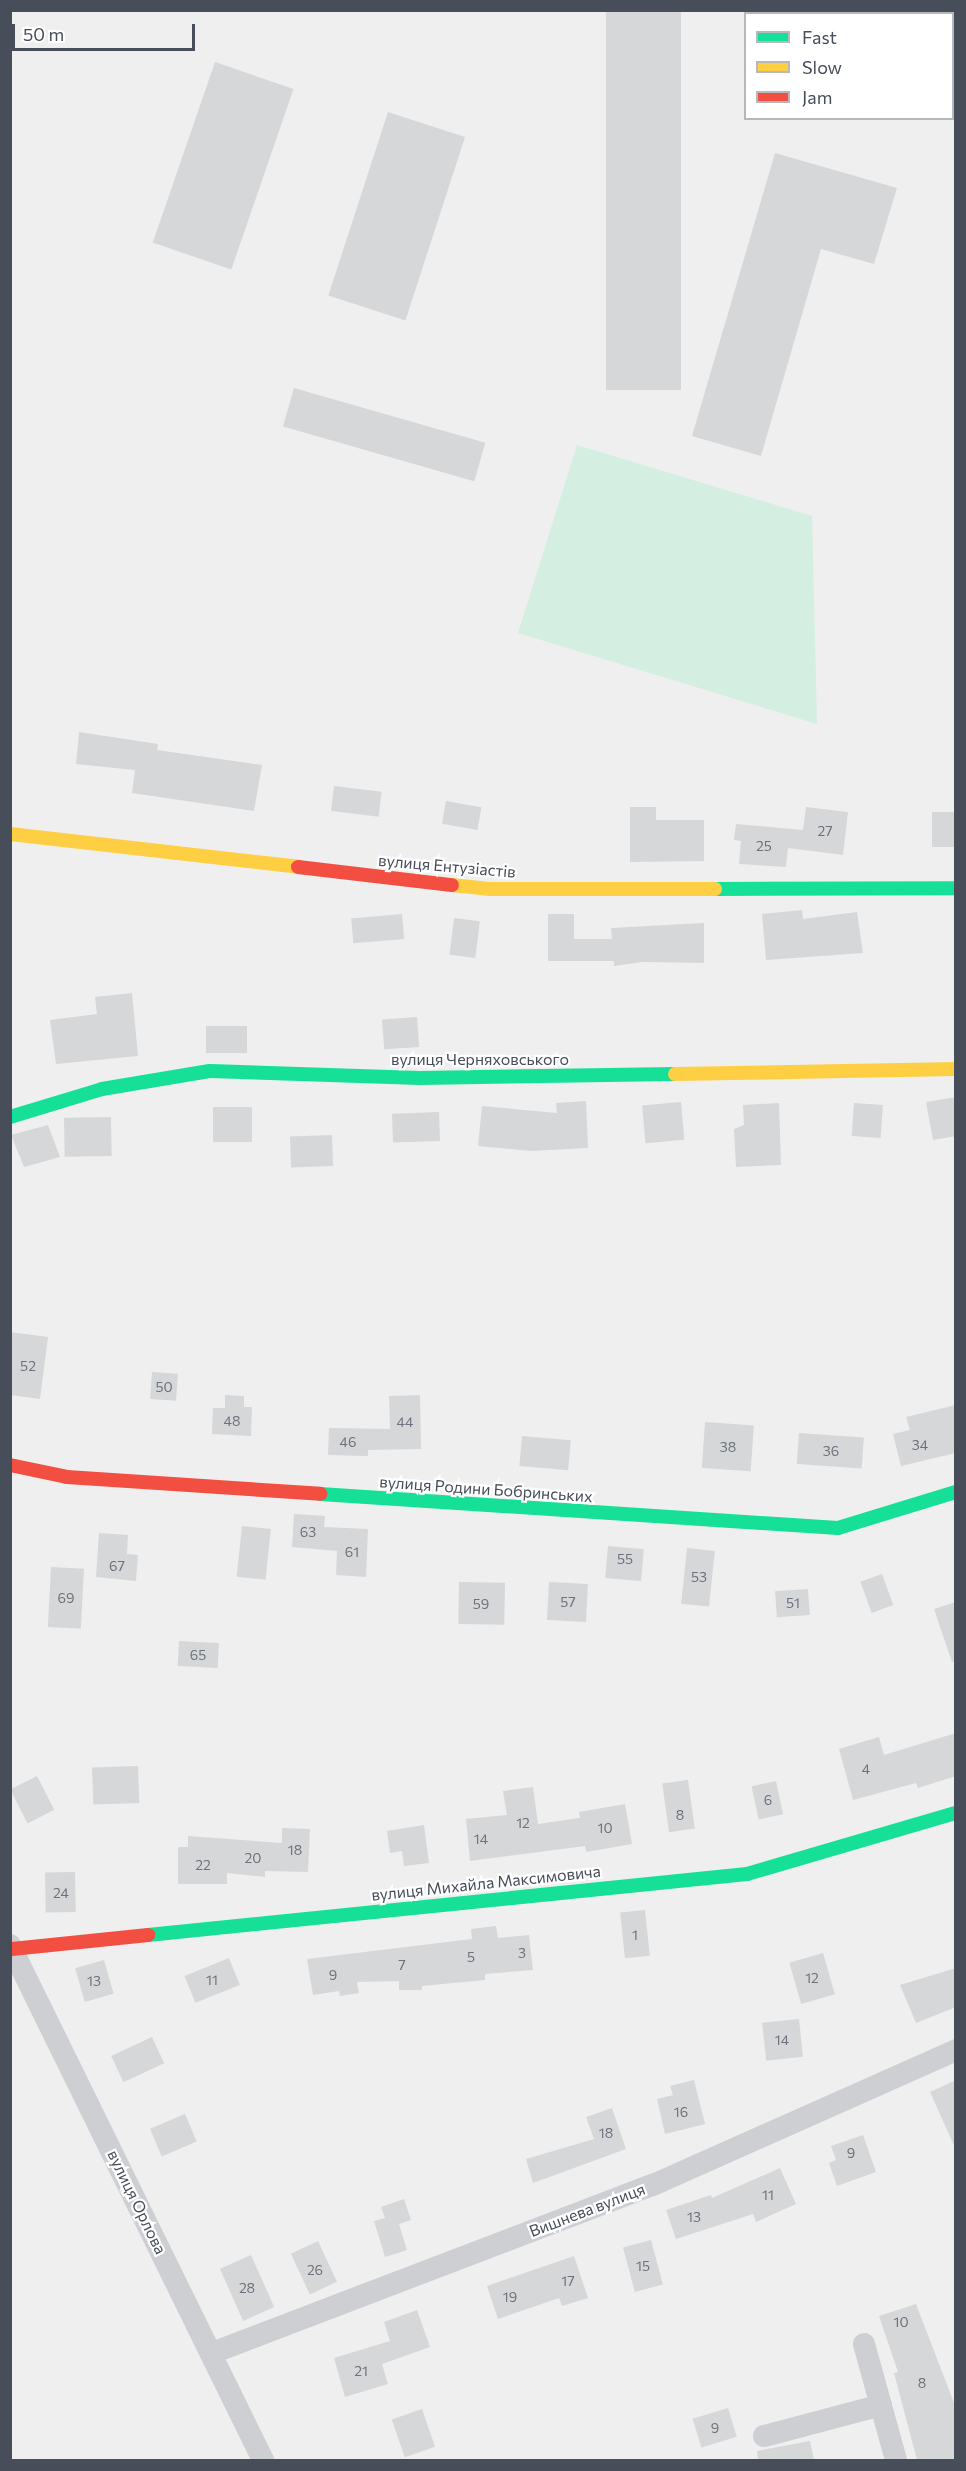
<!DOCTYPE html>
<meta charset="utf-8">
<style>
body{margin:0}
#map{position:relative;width:966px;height:2471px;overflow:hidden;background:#efefef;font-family:Commissioner,sans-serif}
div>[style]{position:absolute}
.green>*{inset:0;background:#d4eee2}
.building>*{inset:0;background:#d6d7d9;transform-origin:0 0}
.street>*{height:22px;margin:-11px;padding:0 11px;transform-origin:11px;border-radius:11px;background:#cdcfd2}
.fast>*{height:14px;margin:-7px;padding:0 7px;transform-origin:7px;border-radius:7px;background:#16e098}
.slow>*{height:14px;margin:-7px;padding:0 7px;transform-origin:7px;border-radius:7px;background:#ffcf43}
.jam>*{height:14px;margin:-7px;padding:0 7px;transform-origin:7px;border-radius:7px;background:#f24e42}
span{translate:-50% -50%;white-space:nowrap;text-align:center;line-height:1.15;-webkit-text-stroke:4.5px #fff;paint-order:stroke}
.number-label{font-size:14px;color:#6c727b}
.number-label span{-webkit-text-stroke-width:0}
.street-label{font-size:16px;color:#474e5a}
.frame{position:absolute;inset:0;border:12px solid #474e5a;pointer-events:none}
.legend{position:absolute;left:744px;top:12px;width:210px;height:108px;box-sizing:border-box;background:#fff;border:2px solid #b5b8bd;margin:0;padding:8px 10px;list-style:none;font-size:18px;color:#474e5a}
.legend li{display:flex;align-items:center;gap:12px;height:30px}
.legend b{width:30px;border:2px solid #b5b8bd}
.scale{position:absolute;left:12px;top:24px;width:183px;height:27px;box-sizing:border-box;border:3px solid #474e5a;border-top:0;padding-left:8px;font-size:18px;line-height:21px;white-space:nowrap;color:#474e5a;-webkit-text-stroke:4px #fff;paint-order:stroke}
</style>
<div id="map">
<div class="green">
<div style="clip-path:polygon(577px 445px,812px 516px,817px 724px,518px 633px)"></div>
</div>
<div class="building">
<div style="left:606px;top:10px;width:75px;height:380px"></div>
<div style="left:215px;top:62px;width:83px;height:191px;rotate:19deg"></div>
<div style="left:388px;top:112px;width:81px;height:193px;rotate:18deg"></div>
<div style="clip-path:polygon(775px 153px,897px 188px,874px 264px,821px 249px,761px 456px,692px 436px)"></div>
<div style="left:294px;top:388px;width:199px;height:40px;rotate:16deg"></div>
<div style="clip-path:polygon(79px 732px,158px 744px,157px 750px,262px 765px,254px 811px,132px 793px,135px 770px,76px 764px)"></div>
<div style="left:334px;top:786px;width:48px;height:25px;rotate:7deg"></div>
<div style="left:446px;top:801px;width:36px;height:23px;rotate:10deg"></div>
<div style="clip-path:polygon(630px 807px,656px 807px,656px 820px,704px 820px,704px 861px,630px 862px)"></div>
<div style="clip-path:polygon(806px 807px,848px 812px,843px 855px,788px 848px,786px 867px,739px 864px,741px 841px,734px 840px,736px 824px,803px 830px)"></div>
<div style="left:956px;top:812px;width:35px;height:24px;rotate:90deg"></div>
<div style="clip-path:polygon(802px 910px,803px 919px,857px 912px,863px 953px,766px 960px,762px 914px)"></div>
<div style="left:402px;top:914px;width:25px;height:51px;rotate:85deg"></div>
<div style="clip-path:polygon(548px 914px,574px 914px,574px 939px,612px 939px,611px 928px,704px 923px,704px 963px,643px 962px,614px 966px,614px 961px,548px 961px)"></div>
<div style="left:454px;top:918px;width:26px;height:37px;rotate:7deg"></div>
<div style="clip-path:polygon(132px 993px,138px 1056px,56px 1064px,50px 1020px,97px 1014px,95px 997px)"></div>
<div style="left:417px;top:1017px;width:30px;height:35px;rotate:86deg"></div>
<div style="left:247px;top:1026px;width:27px;height:41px;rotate:90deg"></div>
<div style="clip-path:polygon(956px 1097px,956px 1136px,933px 1140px,926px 1102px)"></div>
<div style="clip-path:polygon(586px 1101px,588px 1148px,531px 1151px,478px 1146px,482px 1106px,557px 1113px,556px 1103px)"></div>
<div style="left:681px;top:1102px;width:38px;height:39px;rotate:85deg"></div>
<div style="clip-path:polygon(779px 1103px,781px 1165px,736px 1167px,734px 1129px,744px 1125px,743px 1105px)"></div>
<div style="left:854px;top:1103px;width:29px;height:33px;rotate:4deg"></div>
<div style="left:213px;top:1107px;width:39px;height:35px"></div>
<div style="left:439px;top:1112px;width:29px;height:47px;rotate:88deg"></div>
<div style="left:111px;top:1117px;width:39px;height:47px;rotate:89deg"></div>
<div style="clip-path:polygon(48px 1125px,60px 1157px,24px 1167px,11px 1135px)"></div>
<div style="left:332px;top:1135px;width:31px;height:42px;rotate:88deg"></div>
<div style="clip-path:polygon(10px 1332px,48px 1337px,40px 1399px,10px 1395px)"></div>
<div style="left:152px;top:1372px;width:26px;height:27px;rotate:4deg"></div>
<div style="clip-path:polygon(225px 1395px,244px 1396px,244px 1407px,252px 1407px,251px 1436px,212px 1434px,213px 1408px,225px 1408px)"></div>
<div style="clip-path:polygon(420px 1395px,421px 1449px,368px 1450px,368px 1456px,328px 1455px,329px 1428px,390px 1429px,389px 1396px)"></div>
<div style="clip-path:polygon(956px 1405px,956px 1453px,901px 1466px,893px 1434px,910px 1430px,906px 1417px)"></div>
<div style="left:705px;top:1422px;width:49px;height:46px;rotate:4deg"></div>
<div style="left:799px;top:1433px;width:65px;height:31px;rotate:4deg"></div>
<div style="left:522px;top:1436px;width:49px;height:30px;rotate:5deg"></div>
<div style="clip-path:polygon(294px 1514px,325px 1516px,324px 1527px,368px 1529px,366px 1577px,336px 1575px,337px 1551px,292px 1547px)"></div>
<div style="left:242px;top:1526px;width:29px;height:51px;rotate:6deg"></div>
<div style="clip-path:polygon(99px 1533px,128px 1535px,127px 1554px,138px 1555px,136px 1581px,96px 1577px)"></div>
<div style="left:608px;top:1546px;width:36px;height:32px;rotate:5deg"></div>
<div style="left:687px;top:1548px;width:28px;height:56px;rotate:6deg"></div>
<div style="left:51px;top:1567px;width:33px;height:60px;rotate:3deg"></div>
<div style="left:882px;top:1574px;width:33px;height:23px;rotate:70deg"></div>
<div style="left:459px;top:1582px;width:46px;height:42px;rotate:1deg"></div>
<div style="left:549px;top:1582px;width:39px;height:38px;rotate:3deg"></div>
<div style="left:808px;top:1589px;width:26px;height:33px;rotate:86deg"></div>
<div style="clip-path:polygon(956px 1602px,956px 1661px,952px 1662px,934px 1609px)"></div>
<div style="left:179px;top:1641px;width:40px;height:25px;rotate:3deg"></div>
<div style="clip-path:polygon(956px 1733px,956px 1776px,918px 1788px,916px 1783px,853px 1800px,839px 1749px,879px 1737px,884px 1755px)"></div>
<div style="left:138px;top:1766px;width:37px;height:46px;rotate:88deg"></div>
<div style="left:37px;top:1776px;width:38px;height:30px;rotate:63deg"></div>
<div style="left:688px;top:1780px;width:49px;height:26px;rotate:82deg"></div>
<div style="left:776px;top:1781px;width:34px;height:25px;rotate:78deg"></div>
<div style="clip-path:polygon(533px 1787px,538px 1824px,580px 1818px,579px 1812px,625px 1804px,632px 1844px,586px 1852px,585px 1846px,470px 1861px,466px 1819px,507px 1815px,503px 1791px)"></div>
<div style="clip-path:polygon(424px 1825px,429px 1863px,404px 1866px,402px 1851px,390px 1853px,387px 1831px)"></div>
<div style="clip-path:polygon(282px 1828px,310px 1829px,308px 1872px,265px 1871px,265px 1877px,227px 1873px,227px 1884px,178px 1884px,178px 1847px,188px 1847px,188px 1836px,282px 1843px)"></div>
<div style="left:75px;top:1872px;width:40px;height:30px;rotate:89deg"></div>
<div style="left:645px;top:1910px;width:46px;height:25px;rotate:84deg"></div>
<div style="clip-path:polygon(496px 1926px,498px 1938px,529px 1935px,533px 1970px,485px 1974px,485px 1980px,422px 1986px,422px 1990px,399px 1990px,399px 1981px,357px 1982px,359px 1993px,340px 1996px,339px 1991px,313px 1995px,307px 1959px,472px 1939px,471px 1929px)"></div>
<div style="left:823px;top:1953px;width:43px;height:35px;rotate:74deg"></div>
<div style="left:229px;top:1958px;width:29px;height:48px;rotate:68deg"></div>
<div style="left:104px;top:1960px;width:35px;height:30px;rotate:74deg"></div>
<div style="clip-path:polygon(956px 1968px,956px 2007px,916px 2023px,900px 1985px)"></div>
<div style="left:799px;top:2019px;width:38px;height:37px;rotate:84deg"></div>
<div style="left:152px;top:2037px;width:29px;height:45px;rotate:65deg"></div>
<div style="clip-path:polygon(694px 2080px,705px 2124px,665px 2134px,657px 2099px,673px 2095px,670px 2086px)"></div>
<div style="clip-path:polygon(956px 2080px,956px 2150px,930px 2092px)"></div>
<div style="clip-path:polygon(612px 2108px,626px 2149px,533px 2183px,526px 2159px,594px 2139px,586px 2117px)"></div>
<div style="left:185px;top:2114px;width:30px;height:38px;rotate:67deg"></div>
<div style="clip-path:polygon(863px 2135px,876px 2172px,837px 2186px,829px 2163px,836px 2160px,831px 2146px)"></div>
<div style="clip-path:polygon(780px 2168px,796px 2204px,756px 2222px,753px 2214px,676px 2239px,666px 2210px,711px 2195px,712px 2198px)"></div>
<div style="clip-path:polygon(404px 2199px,411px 2220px,399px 2224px,407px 2250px,385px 2257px,374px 2221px,385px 2218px,381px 2207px)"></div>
<div style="left:651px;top:2240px;width:46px;height:29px;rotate:75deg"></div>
<div style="left:318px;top:2241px;width:45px;height:30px;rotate:65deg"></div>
<div style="left:251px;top:2255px;width:57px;height:34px;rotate:66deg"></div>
<div style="clip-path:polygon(574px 2256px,588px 2298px,562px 2306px,559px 2298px,498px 2319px,487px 2286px)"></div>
<div style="clip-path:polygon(916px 2304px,956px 2408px,956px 2460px,917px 2460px,894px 2373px,898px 2372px,879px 2316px)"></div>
<div style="clip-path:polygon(417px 2310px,430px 2347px,382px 2364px,388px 2384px,345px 2397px,334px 2358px,390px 2341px,384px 2322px)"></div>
<div style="left:728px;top:2408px;width:30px;height:37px;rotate:73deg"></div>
<div style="left:422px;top:2409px;width:40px;height:32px;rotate:71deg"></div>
<div style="clip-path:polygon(810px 2441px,814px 2460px,758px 2460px,757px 2451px)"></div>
</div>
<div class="street">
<div style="left:10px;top:1945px;width:574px;rotate:63.84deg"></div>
<div style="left:864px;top:2344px;width:120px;rotate:74.6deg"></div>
<div style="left:212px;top:2353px;width:472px;rotate:-20.9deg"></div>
<div style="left:653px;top:2185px;width:332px;rotate:-24deg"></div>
<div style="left:764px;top:2436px;width:121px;rotate:-14.8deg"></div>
</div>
<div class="fast">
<div style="left:715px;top:889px;width:241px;rotate:-0.2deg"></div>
<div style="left:10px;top:1117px;width:96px;rotate:-16.9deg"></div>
<div style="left:102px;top:1089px;width:109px;rotate:-9.5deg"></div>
<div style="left:210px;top:1071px;width:210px;rotate:1.9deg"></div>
<div style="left:420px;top:1078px;width:255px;rotate:-0.9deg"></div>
<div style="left:320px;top:1494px;width:519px;rotate:3.76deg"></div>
<div style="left:838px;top:1528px;width:123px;rotate:-17deg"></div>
<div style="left:148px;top:1935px;width:602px;rotate:-5.81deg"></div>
<div style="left:747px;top:1874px;width:218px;rotate:-16.3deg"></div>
</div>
<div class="slow">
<div style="left:10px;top:834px;width:290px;rotate:6.5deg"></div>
<div style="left:452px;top:885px;width:37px;rotate:6deg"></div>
<div style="left:489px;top:889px;width:226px"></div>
<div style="left:675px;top:1074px;width:281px;rotate:-1deg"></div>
</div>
<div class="jam">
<div style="left:298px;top:867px;width:155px;rotate:6.7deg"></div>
<div style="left:10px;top:1465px;width:58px;rotate:11.9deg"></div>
<div style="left:67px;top:1477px;width:254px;rotate:3.8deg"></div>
<div style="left:12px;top:1949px;width:137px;rotate:-5.9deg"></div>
</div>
<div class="number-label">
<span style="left:825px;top:831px">27</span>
<span style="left:764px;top:846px">25</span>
<span style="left:28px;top:1366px">52</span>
<span style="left:164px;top:1387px">50</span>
<span style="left:232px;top:1421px">48</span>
<span style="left:405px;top:1422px">44</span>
<span style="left:348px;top:1442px">46</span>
<span style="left:920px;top:1445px">34</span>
<span style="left:728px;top:1447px">38</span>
<span style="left:831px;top:1451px">36</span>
<span style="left:308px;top:1532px">63</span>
<span style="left:352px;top:1552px">61</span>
<span style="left:625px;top:1559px">55</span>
<span style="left:117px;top:1566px">67</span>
<span style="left:699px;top:1577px">53</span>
<span style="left:66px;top:1598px">69</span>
<span style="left:568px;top:1602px">57</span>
<span style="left:793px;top:1603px">51</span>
<span style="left:481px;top:1604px">59</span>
<span style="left:198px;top:1655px">65</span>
<span style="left:866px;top:1769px">4</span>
<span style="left:768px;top:1800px">6</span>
<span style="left:680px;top:1815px">8</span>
<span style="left:523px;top:1823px">12</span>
<span style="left:605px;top:1828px">10</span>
<span style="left:481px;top:1839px">14</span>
<span style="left:295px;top:1850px">18</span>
<span style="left:253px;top:1858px">20</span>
<span style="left:203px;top:1865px">22</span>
<span style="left:61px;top:1893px">24</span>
<span style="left:635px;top:1935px">1</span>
<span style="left:522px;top:1953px">3</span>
<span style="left:471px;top:1957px">5</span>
<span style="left:402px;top:1965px">7</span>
<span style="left:333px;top:1975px">9</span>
<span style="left:812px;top:1978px">12</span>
<span style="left:212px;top:1980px">11</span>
<span style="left:94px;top:1981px">13</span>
<span style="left:782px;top:2040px">14</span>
<span style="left:681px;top:2112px">16</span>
<span style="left:606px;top:2133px">18</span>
<span style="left:851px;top:2153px">9</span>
<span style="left:768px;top:2195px">11</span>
<span style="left:694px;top:2217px">13</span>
<span style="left:643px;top:2266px">15</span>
<span style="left:315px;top:2270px">26</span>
<span style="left:568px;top:2281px">17</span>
<span style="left:247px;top:2288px">28</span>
<span style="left:510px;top:2297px">19</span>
<span style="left:901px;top:2322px">10</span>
<span style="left:361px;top:2371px">21</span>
<span style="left:922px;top:2383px">8</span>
<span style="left:715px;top:2428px">9</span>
</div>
<div class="street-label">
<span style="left:447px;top:866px;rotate:5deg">вулиця Ентузіастів</span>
<span style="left:480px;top:1059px">вулиця Черняховського</span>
<span style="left:486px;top:1489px;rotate:4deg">вулиця Родини Бобринських</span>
<span style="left:486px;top:1883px;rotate:-6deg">вулиця Михайла Максимовича</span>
<span style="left:137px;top:2202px;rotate:64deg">вулиця Орлова</span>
<span style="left:587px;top:2210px;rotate:-21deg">Вишнева вулиця</span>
</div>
<div class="frame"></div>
<ul class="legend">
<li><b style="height:8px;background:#16e098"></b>Fast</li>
<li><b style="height:8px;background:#ffcf43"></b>Slow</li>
<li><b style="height:8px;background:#f24e42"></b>Jam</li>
</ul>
<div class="scale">50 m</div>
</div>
